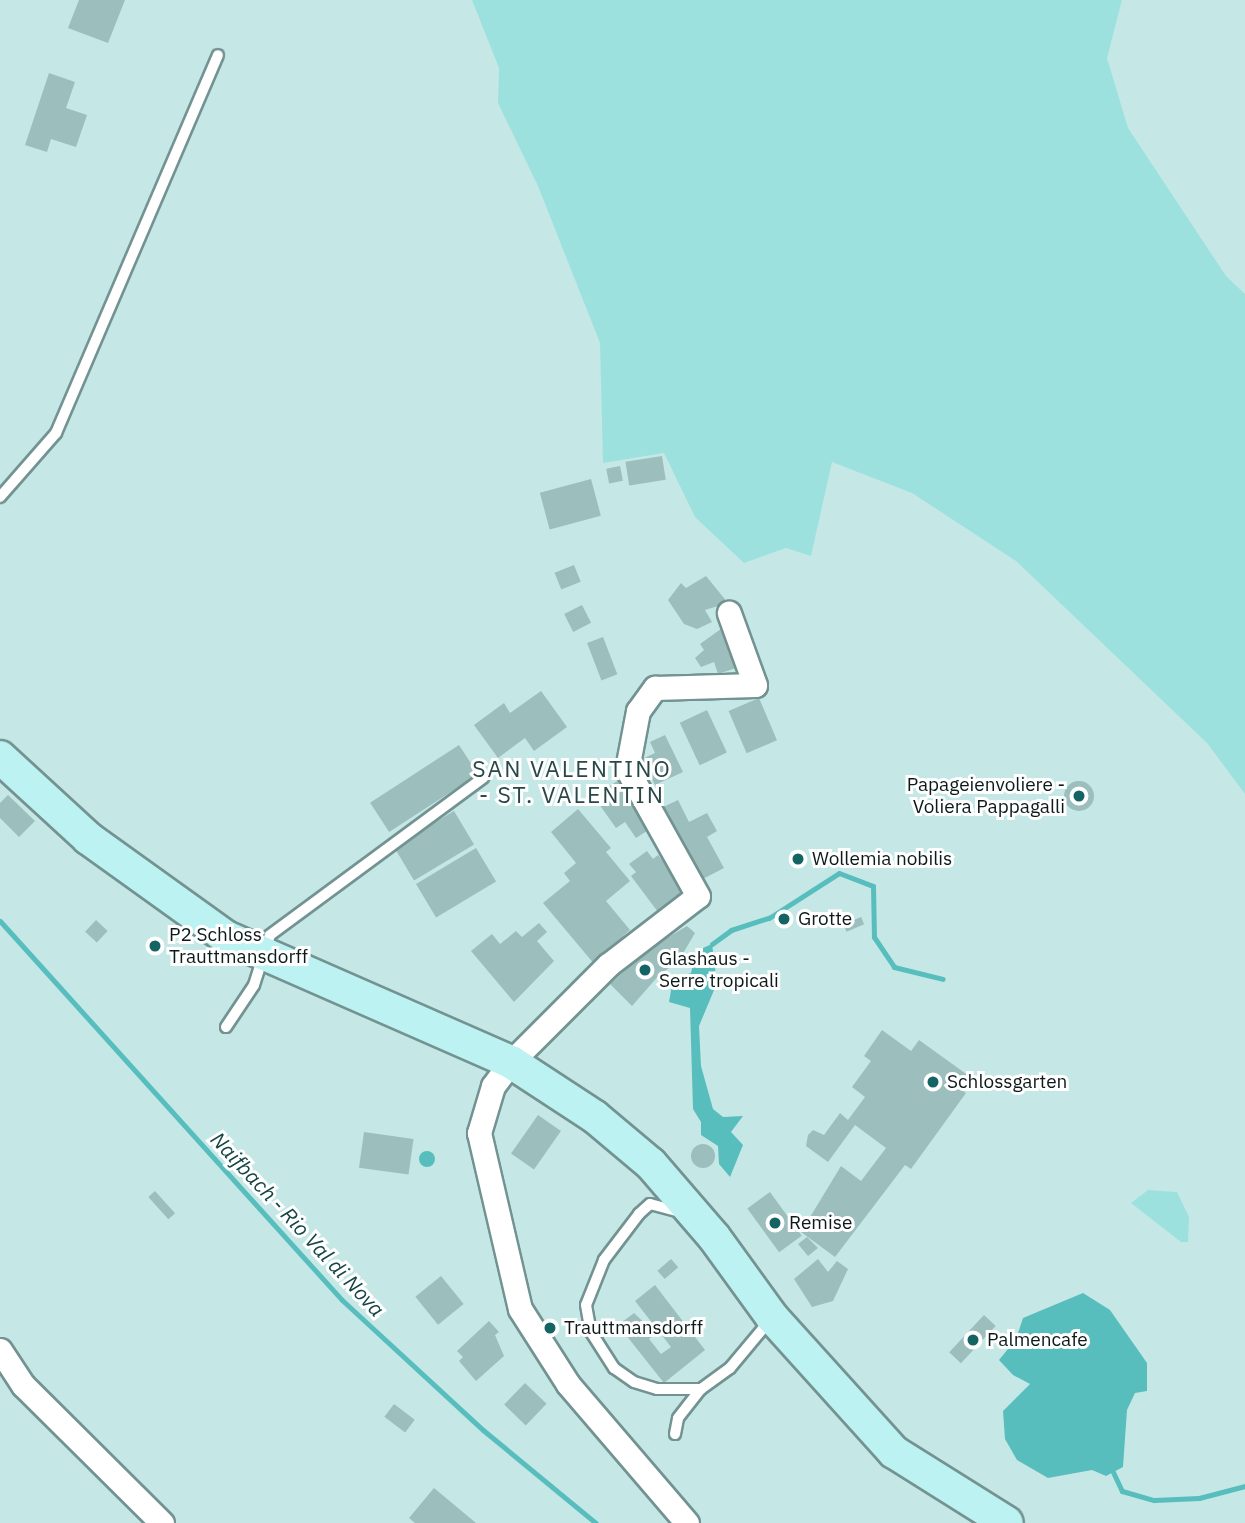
<!DOCTYPE html>
<style>
body{margin:0}
#map{position:relative;width:1245px;height:1523px;overflow:hidden;background:#c5e8e7;font-family:"IBM Plex Sans",sans-serif}
div>[style]{position:absolute}
.green>*{inset:0;background:#9de1df}
.water>*{inset:0;background:#57bebd}
.round{border-radius:50%}
.stream>*{height:5px;margin:-2.5px;padding:0 2.5px;transform-origin:2.5px;border-radius:2.5px;background:#57bebd}
.building>*{inset:0;background:#9cbebd;transform-origin:0 0}
.roads{filter:drop-shadow(2px 0 #739392) drop-shadow(-2px 0 #739392) drop-shadow(0 2px #739392) drop-shadow(0 -2px #739392)}
.service>*{height:10px;margin:-5px;padding:0 5px;transform-origin:5px;border-radius:5px;background:#fff}
.minor>*{height:23px;margin:-11.5px;padding:0 11.5px;transform-origin:11.5px;border-radius:11.5px;background:#fff}
.secondary>*{height:32px;margin:-16px;padding:0 16px;transform-origin:16px;border-radius:16px;background:#bcf2f1}
.dots>*{width:19px;height:19px;translate:-50% -50%;box-sizing:border-box;border:4px solid #fff;border-radius:50%}
span{translate:-50% -50%;white-space:nowrap;text-align:center;line-height:1.15;-webkit-text-stroke:6px #fff;paint-order:stroke}
.poi-label{font-size:19px;color:#0d1a1a}
.right{translate:-100% -50%;text-align:right}
.left{translate:0 -50%;text-align:left}
.water-label{font-size:21px;color:#154544;font-style:italic}
.quarter-label{font-size:23px;color:#294747;letter-spacing:2px}
</style>
<div id="map">
<div class="green">
<div style="clip-path:polygon(472px 0,1122px 0,1107px 58px,1128px 128px,1226px 276px,1245px 294px,1245px 794px,1207px 743px,1016px 561px,912px 493px,832px 462px,811px 556px,786px 548px,744px 563px,695px 517px,664px 453px,603px 463px,600px 343px,538px 186px,498px 103px,499px 68px)"></div>
<div style="clip-path:polygon(1148px 1190px,1177px 1192px,1189px 1217px,1188px 1242px,1181px 1242px,1131px 1203px)"></div>
</div>
<div class="water">
<div style="clip-path:polygon(712px 944px,717px 983px,699px 1026px,701px 1066px,713px 1109px,723px 1117px,743px 1116px,731px 1132px,743px 1145px,730px 1177px,719px 1164px,718px 1146px,701px 1135px,701px 1122px,693px 1109px,690px 1008px,669px 1002px,673px 979px,691px 973px,696px 951px)"></div>
<div class="round" style="left:419px;top:1151px;width:16px;height:16px"></div>
<div style="clip-path:polygon(1083px 1293px,1110px 1310px,1147px 1363px,1147px 1391px,1135px 1393px,1127px 1410px,1123px 1467px,1106px 1476px,1092px 1470px,1048px 1478px,1017px 1460px,1005px 1439px,1003px 1411px,1030px 1384px,1013px 1375px,999px 1360px,1016px 1339px,1023px 1318px)"></div>
</div>
<div class="stream">
<div style="left:0;top:921px;width:510px;rotate:47.94deg"></div>
<div style="left:342px;top:1300px;width:192px;rotate:42.7deg"></div>
<div style="left:483px;top:1430px;width:146px;rotate:39.5deg"></div>
<div style="left:712px;top:944px;width:24px;rotate:-36deg"></div>
<div style="left:731px;top:930px;width:40px;rotate:-18deg"></div>
<div style="left:769px;top:918px;width:83px;rotate:-32.7deg"></div>
<div style="left:839px;top:873px;width:36px;rotate:21deg"></div>
<div style="left:873px;top:886px;width:51px;rotate:88.9deg"></div>
<div style="left:874px;top:937px;width:36px;rotate:56deg"></div>
<div style="left:894px;top:967px;width:50px;rotate:13.8deg"></div>
<div style="left:1113px;top:1472px;width:21px;rotate:65deg"></div>
<div style="left:1122px;top:1491px;width:33px;rotate:16deg"></div>
<div style="left:1154px;top:1500px;width:45px;rotate:-2.5deg"></div>
<div style="left:1199px;top:1498px;width:48px;rotate:-14.6deg"></div>
</div>
<div class="building">
<div style="clip-path:polygon(79px 0,125px 0,108px 43px,68px 28px)"></div>
<div style="clip-path:polygon(49px 73px,75px 82px,66px 108px,87px 115px,76px 147px,51px 139px,47px 152px,25px 145px)"></div>
<div style="left:662px;top:456px;width:24px;height:37px;rotate:81deg"></div>
<div style="left:620px;top:466px;width:15px;height:14px;rotate:79deg"></div>
<div style="left:591px;top:479px;width:38px;height:53px;rotate:75deg"></div>
<div style="left:574px;top:565px;width:18px;height:21px;rotate:68deg"></div>
<div style="clip-path:polygon(706px 576px,728px 603px,705px 610px,712px 622px,697px 629px,684px 624px,668px 600px,681px 583px,686px 588px)"></div>
<div style="left:582px;top:605px;width:20px;height:20px;rotate:63deg"></div>
<div style="clip-path:polygon(725px 626px,739px 667px,718px 674px,714px 662px,701px 667px,695px 658px,704px 650px,700px 644px)"></div>
<div style="left:603px;top:637px;width:40px;height:17px;rotate:69deg"></div>
<div style="clip-path:polygon(541px 691px,567px 727px,534px 751px,525px 738px,498px 758px,474px 725px,504px 703px,510px 713px)"></div>
<div style="left:759px;top:698px;width:46px;height:33px;rotate:67deg"></div>
<div style="left:707px;top:710px;width:47px;height:30px;rotate:65deg"></div>
<div style="clip-path:polygon(665px 735px,683px 772px,655px 785px,642px 759px,655px 753px,650px 742px)"></div>
<div style="left:459px;top:745px;width:35px;height:106px;rotate:57deg"></div>
<div style="clip-path:polygon(620px 779px,653px 827px,636px 838px,625px 822px,616px 828px,594px 797px)"></div>
<div class="round" style="left:1064px;top:781px;width:30px;height:30px"></div>
<div style="clip-path:polygon(8px 795px,35px 821px,19px 837px,0 818px,0 803px)"></div>
<div style="clip-path:polygon(678px 800px,689px 822px,707px 813px,717px 831px,707px 837px,724px 868px,697px 882px,659px 809px)"></div>
<div style="clip-path:polygon(578px 809px,611px 848px,606px 852px,630px 881px,606px 901px,630px 930px,623px 936px,626px 940px,595px 965px,543px 903px,570px 881px,564px 873px,576px 863px,551px 832px)"></div>
<div style="left:454px;top:811px;width:39px;height:70px;rotate:59deg"></div>
<div style="left:476px;top:848px;width:39px;height:70px;rotate:59deg"></div>
<div style="clip-path:polygon(647px 851px,653px 859px,658px 855px,686px 891px,658px 912px,631px 876px,636px 872px,629px 864px)"></div>
<div style="left:861px;top:917px;width:8px;height:19px;rotate:67deg"></div>
<div style="left:96px;top:920px;width:16px;height:16px;rotate:43deg"></div>
<div style="clip-path:polygon(539px 923px,547px 932px,537px 941px,554px 961px,514px 1002px,471px 951px,492px 934px,500px 944px,516px 931px,522px 937px)"></div>
<div style="clip-path:polygon(687px 926px,695px 933px,678px 962px,660px 974px,632px 1006px,610px 984px,647px 950px)"></div>
<div style="clip-path:polygon(882px 1030px,911px 1051px,919px 1040px,969px 1076px,960px 1089px,966px 1093px,911px 1169px,905px 1165px,835px 1257px,801px 1232px,841px 1166px,861px 1181px,886px 1148px,855px 1125px,828px 1162px,806px 1146px,808px 1135px,813px 1130px,824px 1135px,840px 1113px,848px 1120px,865px 1097px,852px 1087px,871px 1061px,864px 1056px)"></div>
<div style="left:538px;top:1115px;width:28px;height:47px;rotate:35deg"></div>
<div style="left:364px;top:1132px;width:50px;height:36px;rotate:8deg"></div>
<div class="round" style="left:691px;top:1144px;width:24px;height:24px"></div>
<div style="left:155px;top:1191px;width:30px;height:9px;rotate:48deg"></div>
<div style="left:770px;top:1192px;width:54px;height:28px;rotate:54deg"></div>
<div style="clip-path:polygon(807px 1237px,818px 1248px,808px 1256px,798px 1244px)"></div>
<div style="left:671px;top:1259px;width:11px;height:18px;rotate:49deg"></div>
<div style="clip-path:polygon(818px 1259px,828px 1272px,837px 1261px,848px 1269px,833px 1301px,812px 1307px,794px 1279px)"></div>
<div style="left:441px;top:1276px;width:36px;height:33px;rotate:51deg"></div>
<div style="clip-path:polygon(655px 1285px,705px 1350px,664px 1383px,618px 1325px,634px 1313px,656px 1334px,649px 1339px,661px 1354px,671px 1347px,635px 1301px)"></div>
<div style="left:984px;top:1315px;width:16px;height:51px;rotate:43deg"></div>
<div style="clip-path:polygon(489px 1321px,499px 1332px,495px 1335px,504px 1356px,476px 1381px,459px 1361px,463px 1357px,457px 1351px)"></div>
<div style="left:525px;top:1383px;width:30px;height:30px;rotate:44deg"></div>
<div style="left:394px;top:1404px;width:26px;height:16px;rotate:37deg"></div>
<div style="clip-path:polygon(434px 1488px,476px 1523px,415px 1523px,409px 1518px)"></div>
</div>
<div class="roads">
<div class="service">
<div style="left:0;top:497px;width:85px;rotate:-48.8deg"></div>
<div style="left:56px;top:433px;width:411px;rotate:-66.8deg"></div>
<div style="left:226px;top:1027px;width:50px;rotate:-56.3deg"></div>
<div style="left:254px;top:985px;width:52px;rotate:-72.3deg"></div>
<div style="left:270px;top:935px;width:265px;rotate:-36.4deg"></div>
<div style="left:680px;top:1212px;width:31px;rotate:-165deg"></div>
<div style="left:650px;top:1204px;width:15px;rotate:138deg"></div>
<div style="left:639px;top:1214px;width:58px;rotate:127.3deg"></div>
<div style="left:604px;top:1260px;width:48px;rotate:111.8deg"></div>
<div style="left:586px;top:1305px;width:27px;rotate:80deg"></div>
<div style="left:591px;top:1332px;width:43px;rotate:57.4deg"></div>
<div style="left:614px;top:1368px;width:24px;rotate:35deg"></div>
<div style="left:634px;top:1382px;width:24px;rotate:17deg"></div>
<div style="left:657px;top:1389px;width:44px"></div>
<div style="left:675px;top:1434px;width:16px;rotate:-79deg"></div>
<div style="left:678px;top:1418px;width:37px;rotate:-52deg"></div>
<div style="left:701px;top:1389px;width:36px;rotate:-36deg"></div>
<div style="left:730px;top:1368px;width:64px;rotate:-50.1deg"></div>
</div>
<div class="minor">
<div style="left:0;top:1350px;width:42px;rotate:56.7deg"></div>
<div style="left:23px;top:1385px;width:196px;rotate:44.8deg"></div>
<div style="left:687px;top:1523px;width:183px;rotate:-130.6deg"></div>
<div style="left:568px;top:1384px;width:89px;rotate:-122.6deg"></div>
<div style="left:520px;top:1309px;width:181px;rotate:-103.1deg"></div>
<div style="left:479px;top:1133px;width:49px;rotate:-73.4deg"></div>
<div style="left:493px;top:1086px;width:30px;rotate:-53deg"></div>
<div style="left:511px;top:1062px;width:137px;rotate:-45deg"></div>
<div style="left:608px;top:965px;width:113px;rotate:-37.5deg"></div>
<div style="left:698px;top:896px;width:145px;rotate:-119.2deg"></div>
<div style="left:627px;top:769px;width:59px;rotate:-79.3deg"></div>
<div style="left:638px;top:711px;width:29px;rotate:-54deg"></div>
<div style="left:655px;top:688px;width:100px;rotate:-1.7deg"></div>
<div style="left:755px;top:685px;width:77px;rotate:-109.9deg"></div>
</div>
<div class="secondary">
<div style="left:0;top:757px;width:120px;rotate:42.6deg"></div>
<div style="left:88px;top:838px;width:170px;rotate:35.7deg"></div>
<div style="left:226px;top:937px;width:311px;rotate:23.7deg"></div>
<div style="left:511px;top:1062px;width:100px;rotate:33.2deg"></div>
<div style="left:595px;top:1117px;width:73px;rotate:40deg"></div>
<div style="left:651px;top:1164px;width:96px;rotate:49.2deg"></div>
<div style="left:714px;top:1237px;width:99px;rotate:54.1deg"></div>
<div style="left:772px;top:1317px;width:182px;rotate:47.9deg"></div>
<div style="left:894px;top:1452px;width:133px;rotate:32.1deg"></div>
</div>
</div>
<div class="dots">
<div style="left:1079px;top:796px;background:#156464"></div>
<div style="left:798px;top:859px;background:#156464"></div>
<div style="left:784px;top:919px;background:#156464"></div>
<div style="left:155px;top:946px;background:#156464"></div>
<div style="left:645px;top:970px;background:#156464"></div>
<div style="left:933px;top:1082px;background:#156464"></div>
<div style="left:775px;top:1223px;background:#156464"></div>
<div style="left:550px;top:1328px;background:#156464"></div>
<div style="left:973px;top:1340px;background:#156464"></div>
</div>
<div class="poi-label">
<span class="right" style="left:1065px;top:796px">Papageienvoliere -<br>Voliera Pappagalli</span>
<span class="left" style="left:812px;top:859px">Wollemia nobilis</span>
<span class="left" style="left:798px;top:919px">Grotte</span>
<span class="left" style="left:169px;top:946px">P2 Schloss<br>Trauttmansdorff</span>
<span class="left" style="left:659px;top:970px">Glashaus -<br>Serre tropicali</span>
<span class="left" style="left:947px;top:1082px">Schlossgarten</span>
<span class="left" style="left:789px;top:1223px">Remise</span>
<span class="left" style="left:564px;top:1328px">Trauttmansdorff</span>
<span class="left" style="left:987px;top:1340px">Palmencafe</span>
</div>
<div class="water-label">
<span style="left:298px;top:1224px;rotate:47deg">Naifbach - Rio Val di Nova</span>
</div>
<div class="quarter-label">
<span style="left:572px;top:781px">SAN VALENTINO<br>- ST. VALENTIN</span>
</div>
</div>
